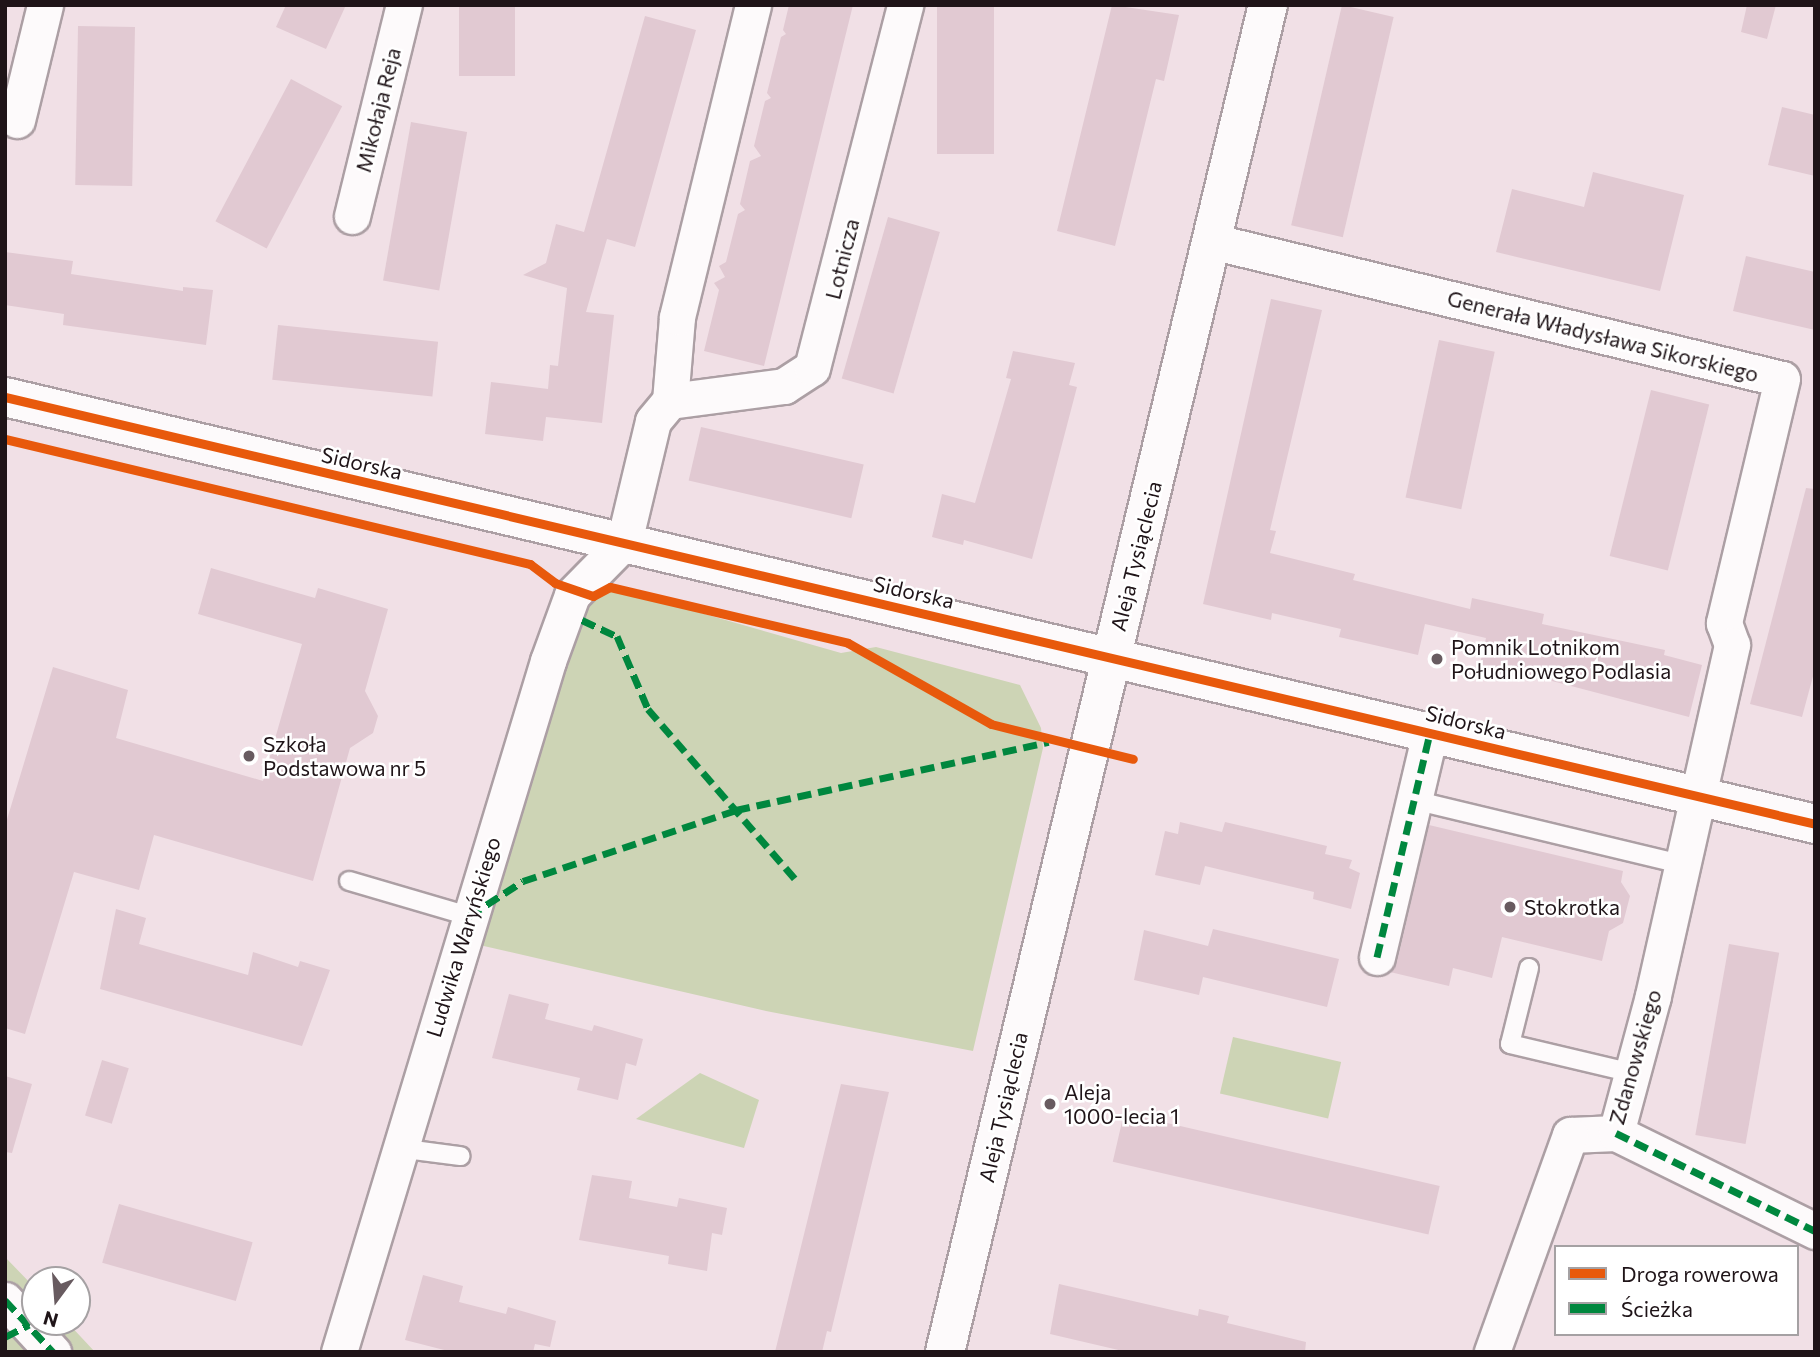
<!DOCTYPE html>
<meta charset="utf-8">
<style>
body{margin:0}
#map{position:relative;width:1820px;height:1357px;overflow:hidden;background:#f1e0e6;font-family:Commissioner,sans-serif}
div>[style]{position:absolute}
.green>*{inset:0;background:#cdd4b5;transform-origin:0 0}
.building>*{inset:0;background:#e1c9d2;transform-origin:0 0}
.roads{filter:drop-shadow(2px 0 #ac9fa4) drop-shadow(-2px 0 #ac9fa4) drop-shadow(0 2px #ac9fa4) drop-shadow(0 -2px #ac9fa4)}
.lane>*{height:18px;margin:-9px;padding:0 9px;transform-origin:9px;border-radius:9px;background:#fdfafb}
.street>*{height:35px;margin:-17.5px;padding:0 17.5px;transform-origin:17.5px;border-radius:17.5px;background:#fdfafb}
.secondary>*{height:38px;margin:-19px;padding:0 19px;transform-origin:19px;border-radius:19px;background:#fdfafb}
.quiet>*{height:7px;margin-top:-3.5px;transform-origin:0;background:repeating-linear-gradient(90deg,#00873e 0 14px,transparent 0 21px)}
.cycleway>*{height:9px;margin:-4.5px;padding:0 4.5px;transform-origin:4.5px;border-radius:4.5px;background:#e8590c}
.dots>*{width:19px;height:19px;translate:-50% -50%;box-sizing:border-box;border:4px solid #fff;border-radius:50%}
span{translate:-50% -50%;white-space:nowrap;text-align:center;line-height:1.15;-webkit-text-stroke:5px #fff;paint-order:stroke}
.street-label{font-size:21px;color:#1f1418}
.poi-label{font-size:21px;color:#1f1418}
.left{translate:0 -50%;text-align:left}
.frame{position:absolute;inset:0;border:7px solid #1f1418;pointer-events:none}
.legend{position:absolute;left:1554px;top:1245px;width:245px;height:91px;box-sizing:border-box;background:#fff;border:2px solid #a5a1a3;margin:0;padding:9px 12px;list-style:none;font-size:21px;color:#1f1418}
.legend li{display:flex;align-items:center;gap:14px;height:35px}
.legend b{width:35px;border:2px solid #a5a1a3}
.north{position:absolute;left:21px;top:1266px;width:70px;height:70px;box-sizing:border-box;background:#fff;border:2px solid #a5a1a3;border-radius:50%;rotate:196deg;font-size:19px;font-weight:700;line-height:28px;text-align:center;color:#1f1418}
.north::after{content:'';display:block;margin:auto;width:24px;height:32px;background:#685b60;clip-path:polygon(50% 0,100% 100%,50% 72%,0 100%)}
</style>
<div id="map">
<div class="green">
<div style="clip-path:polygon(610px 587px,841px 653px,876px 647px,1020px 685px,1041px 728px,1043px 748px,973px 1051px,766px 1011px,462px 941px,548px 661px,593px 595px)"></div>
<div style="left:1233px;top:1037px;width:111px;height:58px;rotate:13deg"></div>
<div style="clip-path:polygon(700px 1073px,759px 1100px,744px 1148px,636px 1119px)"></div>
<div style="clip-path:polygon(5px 1257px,35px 1288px,35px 1322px,67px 1322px,95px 1352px,5px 1352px)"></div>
</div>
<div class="building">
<div style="clip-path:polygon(286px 5px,346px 5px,326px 49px,276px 27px)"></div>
<div style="left:459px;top:5px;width:56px;height:71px"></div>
<div style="clip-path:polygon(789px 5px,853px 5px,764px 366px,704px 351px,719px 290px,714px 283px,725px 277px,719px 266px,726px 262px,738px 214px,745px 210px,740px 204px,750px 161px,761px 156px,754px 146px,765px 101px,771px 98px,767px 93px,781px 37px,786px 34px,783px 30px)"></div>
<div style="left:937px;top:5px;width:57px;height:149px"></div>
<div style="clip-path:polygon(1112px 5px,1179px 15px,1164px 81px,1156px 79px,1115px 246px,1057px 231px)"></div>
<div style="left:1342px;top:5px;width:53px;height:226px;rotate:13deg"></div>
<div style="clip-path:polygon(1747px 5px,1776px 5px,1767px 39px,1741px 32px)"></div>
<div style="clip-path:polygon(645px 16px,696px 30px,635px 247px,607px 239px,586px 312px,614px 315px,602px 423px,546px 417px,543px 441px,485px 434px,491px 382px,548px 389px,550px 365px,558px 366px,567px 288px,523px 275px,546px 263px,556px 224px,584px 232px)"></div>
<div style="left:78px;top:26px;width:57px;height:159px;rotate:1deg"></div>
<div style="left:291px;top:79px;width:58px;height:161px;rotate:28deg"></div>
<div style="clip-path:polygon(1782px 107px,1815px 115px,1815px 176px,1768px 165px)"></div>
<div style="left:411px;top:122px;width:57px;height:161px;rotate:10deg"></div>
<div style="clip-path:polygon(1593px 172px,1684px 195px,1660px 291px,1496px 252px,1512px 189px,1584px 207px)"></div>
<div style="left:888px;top:217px;width:54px;height:168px;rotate:16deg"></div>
<div style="clip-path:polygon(5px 252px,73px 261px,71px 274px,183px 291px,183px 287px,213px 290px,206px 345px,63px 325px,64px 314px,5px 305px)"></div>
<div style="clip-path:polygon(1746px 256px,1815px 272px,1815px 330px,1733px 311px)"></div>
<div style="clip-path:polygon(1271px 299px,1322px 310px,1270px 530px,1276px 531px,1270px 553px,1355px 574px,1353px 580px,1470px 609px,1472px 598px,1544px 614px,1542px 624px,1665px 650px,1664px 655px,1702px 665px,1689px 717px,1533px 676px,1532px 681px,1479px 668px,1486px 638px,1425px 624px,1418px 655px,1339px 637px,1341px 629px,1272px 613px,1271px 620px,1203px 604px)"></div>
<div style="left:278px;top:325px;width:161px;height:55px;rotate:6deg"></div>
<div style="left:1439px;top:340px;width:57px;height:161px;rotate:12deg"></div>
<div style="clip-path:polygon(1013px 351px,1075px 363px,1069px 385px,1077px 387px,1032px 559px,964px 540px,963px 545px,932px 537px,942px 494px,975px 503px,1011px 379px,1006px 378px)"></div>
<div style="left:1651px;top:390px;width:60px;height:171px;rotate:14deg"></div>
<div style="left:701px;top:427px;width:167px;height:55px;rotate:13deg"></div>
<div style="clip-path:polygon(1806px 488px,1815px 489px,1815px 669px,1802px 717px,1750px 704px)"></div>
<div style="clip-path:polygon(211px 568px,315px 598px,318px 588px,388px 609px,365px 691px,378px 716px,373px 733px,350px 748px,313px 881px,154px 835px,139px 890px,74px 872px,25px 1034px,5px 1028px,5px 826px,53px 667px,128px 690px,116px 738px,263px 781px,302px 644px,198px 614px)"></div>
<div style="clip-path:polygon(1180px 822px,1222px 832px,1225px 822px,1327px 846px,1325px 854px,1352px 860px,1349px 868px,1360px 873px,1351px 909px,1313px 899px,1314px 892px,1205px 866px,1200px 885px,1155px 875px,1165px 831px,1178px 834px)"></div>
<div style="clip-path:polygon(1429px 825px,1623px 871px,1621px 882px,1630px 896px,1623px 923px,1609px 931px,1602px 961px,1502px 937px,1492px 978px,1453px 968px,1449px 986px,1390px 972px,1397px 962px)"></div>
<div style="clip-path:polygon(116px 909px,146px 918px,139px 944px,248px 975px,253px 952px,298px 967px,300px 961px,330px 970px,302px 1046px,100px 989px)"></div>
<div style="clip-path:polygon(1213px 929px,1339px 959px,1327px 1007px,1203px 977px,1199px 995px,1134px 980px,1144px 930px,1208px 946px)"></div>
<div style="left:1729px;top:944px;width:51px;height:194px;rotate:10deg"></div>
<div style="clip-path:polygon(509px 994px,549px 1004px,545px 1019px,592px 1031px,594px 1025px,643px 1039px,636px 1066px,626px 1063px,618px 1100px,577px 1090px,580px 1078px,492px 1058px)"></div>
<div style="left:102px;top:1060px;width:28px;height:58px;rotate:17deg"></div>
<div style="clip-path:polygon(5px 1076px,32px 1084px,12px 1153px,5px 1152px)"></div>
<div style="clip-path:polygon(841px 1084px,889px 1092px,831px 1332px,827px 1331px,822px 1352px,775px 1352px)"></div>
<div style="left:1124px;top:1113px;width:324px;height:50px;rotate:13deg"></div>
<div style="clip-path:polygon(592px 1175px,632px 1181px,629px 1198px,677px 1207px,679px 1198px,727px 1208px,722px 1235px,712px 1233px,707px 1271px,668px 1264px,669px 1256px,579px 1240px)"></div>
<div style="left:119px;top:1204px;width:139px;height:61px;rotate:16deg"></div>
<div style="clip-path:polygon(423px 1275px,463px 1286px,459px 1302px,506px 1314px,508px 1307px,556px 1321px,550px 1347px,535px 1344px,533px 1352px,452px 1352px,405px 1340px)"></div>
<div style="clip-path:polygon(1059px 1284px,1198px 1316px,1199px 1309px,1229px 1316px,1227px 1323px,1306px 1342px,1305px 1352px,1127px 1352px,1050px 1334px)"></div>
</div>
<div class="roads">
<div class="lane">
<div style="left:1414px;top:800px;width:275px;rotate:13.5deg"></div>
<div style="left:349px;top:881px;width:125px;rotate:16.3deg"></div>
<div style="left:1529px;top:968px;width:78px;rotate:104deg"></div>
<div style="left:1510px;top:1044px;width:126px;rotate:13.3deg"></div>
<div style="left:398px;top:1148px;width:63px;rotate:7.4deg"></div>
</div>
<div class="street">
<div style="left:17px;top:120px;width:118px;rotate:-76.3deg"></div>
<div style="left:352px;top:216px;width:217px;rotate:-76.2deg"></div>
<div style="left:1211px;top:241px;width:587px;rotate:13.59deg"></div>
<div style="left:1782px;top:379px;width:251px;rotate:103.4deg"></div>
<div style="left:1724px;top:623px;width:23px;rotate:70deg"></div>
<div style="left:1732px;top:645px;width:360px;rotate:102.7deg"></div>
<div style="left:1653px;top:996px;width:142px;rotate:105.1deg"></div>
<div style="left:1616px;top:1133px;width:46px;rotate:177.5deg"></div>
<div style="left:1570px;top:1135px;width:231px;rotate:109.8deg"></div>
<div style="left:670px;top:401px;width:115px;rotate:-7.5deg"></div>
<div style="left:784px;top:386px;width:33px;rotate:-33deg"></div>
<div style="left:812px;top:368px;width:375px;rotate:-75.6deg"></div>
<div style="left:1377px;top:957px;width:231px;rotate:-76.7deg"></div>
<div style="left:1616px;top:1133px;width:222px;rotate:26.2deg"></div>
<div style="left:5px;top:1300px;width:71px;rotate:47.3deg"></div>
<div style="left:339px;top:1352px;width:722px;rotate:-73.17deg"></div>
<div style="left:548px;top:661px;width:70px;rotate:-70deg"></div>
<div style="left:572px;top:595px;width:74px;rotate:-45.5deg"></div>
<div style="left:624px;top:542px;width:124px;rotate:-76.5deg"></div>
<div style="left:653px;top:421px;width:26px;rotate:-50deg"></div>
<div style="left:670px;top:401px;width:84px;rotate:-85.2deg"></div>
<div style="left:677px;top:317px;width:321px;rotate:-76.3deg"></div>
</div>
<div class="secondary">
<div style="left:5px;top:397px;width:1860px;rotate:13.27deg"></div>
<div style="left:945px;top:1352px;width:1385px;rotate:-76.52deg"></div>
</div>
</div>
<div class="quiet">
<div style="left:582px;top:620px;width:38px;rotate:25deg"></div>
<div style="left:617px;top:636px;width:79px;rotate:67deg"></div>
<div style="left:648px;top:709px;width:229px;rotate:49.1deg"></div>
<div style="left:469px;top:916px;width:64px;rotate:-32.9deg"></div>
<div style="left:523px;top:881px;width:225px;rotate:-18.4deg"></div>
<div style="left:736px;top:810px;width:320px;rotate:-12.3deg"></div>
<div style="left:1377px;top:957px;width:231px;rotate:-76.7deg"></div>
<div style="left:1616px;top:1133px;width:222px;rotate:26.2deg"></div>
<div style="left:5px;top:1300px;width:71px;rotate:47.3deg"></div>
<div style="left:5px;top:1337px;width:27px;rotate:-27deg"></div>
</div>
<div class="cycleway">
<div style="left:5px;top:397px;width:1860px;rotate:13.27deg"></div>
<div style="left:5px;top:439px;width:540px;rotate:13.39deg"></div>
<div style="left:530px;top:564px;width:31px;rotate:37deg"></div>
<div style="left:555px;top:583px;width:40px;rotate:18.9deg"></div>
<div style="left:593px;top:596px;width:19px;rotate:-28deg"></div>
<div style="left:610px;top:587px;width:244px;rotate:13.2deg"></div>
<div style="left:848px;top:643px;width:164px;rotate:29.5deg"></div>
<div style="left:991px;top:724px;width:146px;rotate:13.8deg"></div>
</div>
<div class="dots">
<div style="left:1437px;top:659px;background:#685b60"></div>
<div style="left:249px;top:756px;background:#685b60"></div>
<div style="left:1510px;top:907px;background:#685b60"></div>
<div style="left:1050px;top:1104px;background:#685b60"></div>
</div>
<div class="street-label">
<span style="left:378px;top:110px;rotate:-76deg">Mikołaja Reja</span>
<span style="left:842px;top:259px;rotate:-76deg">Lotnicza</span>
<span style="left:1603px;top:336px;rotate:14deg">Generała Władysława Sikorskiego</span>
<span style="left:362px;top:463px;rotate:13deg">Sidorska</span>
<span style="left:1136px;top:556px;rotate:-76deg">Aleja Tysiąclecia</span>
<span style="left:914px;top:592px;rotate:13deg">Sidorska</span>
<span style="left:1466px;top:722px;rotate:14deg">Sidorska</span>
<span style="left:463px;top:937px;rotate:-73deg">Ludwika Waryńskiego</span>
<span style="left:1635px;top:1057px;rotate:-74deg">Zdanowskiego</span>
<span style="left:1003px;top:1107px;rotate:-77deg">Aleja Tysiąclecia</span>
</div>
<div class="poi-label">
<span class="left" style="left:1451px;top:659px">Pomnik Lotnikom<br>Południowego Podlasia</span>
<span class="left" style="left:263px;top:756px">Szkoła<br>Podstawowa nr 5</span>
<span class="left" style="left:1524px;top:907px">Stokrotka</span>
<span class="left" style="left:1064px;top:1104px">Aleja<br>1000-lecia 1</span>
</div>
<div class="frame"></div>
<ul class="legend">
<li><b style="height:9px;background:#e8590c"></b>Droga rowerowa</li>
<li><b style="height:9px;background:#00873e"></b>Ścieżka</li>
</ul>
<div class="north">N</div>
</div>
